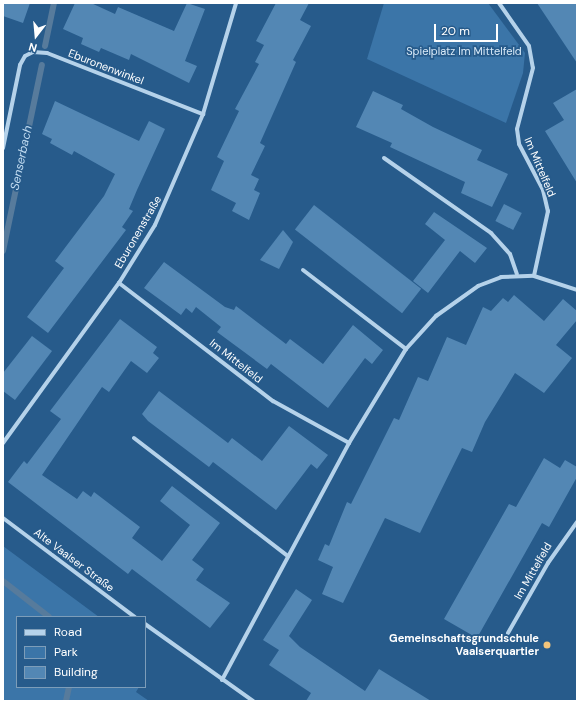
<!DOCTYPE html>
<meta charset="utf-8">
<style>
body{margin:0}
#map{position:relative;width:580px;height:704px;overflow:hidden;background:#275b8b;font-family:"DM Sans",sans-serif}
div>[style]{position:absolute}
.green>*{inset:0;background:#3b75a8}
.stream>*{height:6px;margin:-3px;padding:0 3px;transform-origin:3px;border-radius:3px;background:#577b9c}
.building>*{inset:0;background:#5387b4;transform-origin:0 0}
.minor>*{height:4px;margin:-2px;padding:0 2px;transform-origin:2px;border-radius:2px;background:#b5d2ea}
.dots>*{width:11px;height:11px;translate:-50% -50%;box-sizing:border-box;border:2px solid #275b8b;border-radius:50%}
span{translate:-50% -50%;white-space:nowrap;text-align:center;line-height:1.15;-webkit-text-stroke:3.5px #275b8b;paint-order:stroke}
.park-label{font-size:11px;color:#d9eaf8}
.street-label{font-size:11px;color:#fff}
.poi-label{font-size:11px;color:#fff;font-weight:700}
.right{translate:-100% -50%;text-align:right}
.water-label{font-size:12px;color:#c1dbf1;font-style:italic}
.frame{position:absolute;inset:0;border:4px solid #fff;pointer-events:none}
.legend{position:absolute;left:16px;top:616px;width:130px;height:72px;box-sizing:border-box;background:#275b8b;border:1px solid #7d9db9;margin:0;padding:5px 7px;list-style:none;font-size:12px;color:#fff}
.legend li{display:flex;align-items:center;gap:8px;height:20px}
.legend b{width:20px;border:1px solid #7d9db9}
.north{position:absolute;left:16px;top:16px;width:40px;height:40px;-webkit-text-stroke:3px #275b8b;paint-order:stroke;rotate:196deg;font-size:11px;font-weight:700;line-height:16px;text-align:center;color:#fff}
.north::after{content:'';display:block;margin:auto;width:14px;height:18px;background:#fff;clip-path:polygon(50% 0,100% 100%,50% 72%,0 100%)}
.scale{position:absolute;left:434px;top:24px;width:64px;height:18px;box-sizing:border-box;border:2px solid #fff;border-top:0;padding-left:5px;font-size:12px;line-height:14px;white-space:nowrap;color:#fff;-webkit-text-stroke:3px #275b8b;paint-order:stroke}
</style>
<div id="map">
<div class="green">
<div style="clip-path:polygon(384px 3px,488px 3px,525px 53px,523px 73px,506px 123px,367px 59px)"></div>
<div style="clip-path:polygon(3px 546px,99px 617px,17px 617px,17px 687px,139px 687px,136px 692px,149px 701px,3px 701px)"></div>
</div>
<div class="stream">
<div style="left:45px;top:46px;width:44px;rotate:-78.2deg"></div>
<div style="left:3px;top:251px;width:190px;rotate:-78.2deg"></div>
<div style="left:3px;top:581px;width:58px;rotate:38deg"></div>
<div style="left:66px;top:701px;width:14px;rotate:-78deg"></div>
</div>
<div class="building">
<div style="clip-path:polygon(3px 3px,30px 3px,23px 23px,3px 16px)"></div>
<div style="clip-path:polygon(75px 3px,91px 3px,115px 14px,118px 7px,174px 31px,187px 3px,205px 9px,185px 61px,197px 66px,189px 83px,131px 54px,129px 60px,101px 48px,99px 52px,81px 44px,83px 38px,63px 29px)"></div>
<div style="clip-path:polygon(276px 3px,309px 3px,300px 20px,311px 26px,293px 60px,296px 62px,260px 143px,265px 146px,251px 175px,259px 179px,254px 190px,260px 193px,249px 220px,232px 211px,236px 203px,211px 190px,224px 161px,217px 157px,239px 111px,235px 109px,259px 64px,255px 62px,264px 45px,256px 41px)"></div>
<div style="clip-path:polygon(537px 3px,577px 3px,577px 63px)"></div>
<div style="clip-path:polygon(577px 89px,577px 183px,545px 131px,564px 120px,553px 103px)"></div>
<div style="clip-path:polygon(373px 91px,403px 105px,401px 109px,433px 127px,482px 150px,477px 160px,508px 174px,492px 207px,461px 193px,465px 182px,390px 147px,392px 143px,356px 127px)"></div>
<div style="clip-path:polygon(55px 101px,139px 141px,149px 121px,165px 129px,137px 190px,129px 209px,133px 211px,122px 227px,126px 230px,48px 333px,27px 317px,64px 268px,55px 261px,104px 196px,115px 174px,74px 151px,72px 155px,50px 143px,52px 139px,42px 134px)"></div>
<div style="left:504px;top:204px;width:20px;height:19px;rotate:27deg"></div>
<div style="left:314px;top:205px;width:136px;height:31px;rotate:38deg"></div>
<div style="clip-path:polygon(434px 212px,487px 248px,475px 263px,460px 251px,428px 293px,413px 281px,445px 240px,425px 224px)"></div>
<div style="clip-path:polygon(283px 230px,293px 242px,279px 269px,260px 260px)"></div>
<div style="clip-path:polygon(164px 262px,225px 307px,234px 310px,236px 306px,286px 344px,290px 339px,323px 364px,353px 325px,383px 350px,372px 364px,365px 358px,328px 408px,271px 364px,267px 369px,217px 332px,221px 327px,196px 307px,192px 313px,186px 308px,181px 315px,144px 288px)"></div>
<div style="clip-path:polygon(514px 295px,544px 321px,563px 299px,577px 311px,577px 320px,556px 345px,572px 358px,544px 393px,515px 373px,485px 422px,472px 452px,462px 448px,420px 533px,385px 518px,343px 603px,322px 594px,333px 567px,318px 560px,325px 544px,329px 546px,347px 502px,351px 504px,394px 418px,399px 420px,418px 377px,428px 381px,447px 337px,466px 345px,483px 307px,491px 311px,503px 298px,508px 302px)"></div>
<div style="clip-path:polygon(120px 319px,157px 347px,153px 353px,159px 358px,147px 373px,131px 361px,109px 392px,102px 387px,42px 475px,77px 499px,83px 491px,91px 497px,94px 492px,140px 527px,132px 538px,162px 561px,190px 525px,160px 501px,172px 486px,220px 523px,192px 560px,204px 569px,196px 580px,230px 603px,210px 628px,132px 569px,128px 574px,8px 482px,24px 461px,27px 464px,61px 419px,50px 411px)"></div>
<div style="clip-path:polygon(32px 336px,52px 351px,15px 400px,3px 391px,3px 373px)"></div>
<div style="clip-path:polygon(159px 391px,228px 443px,232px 438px,262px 461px,289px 426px,328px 455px,317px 469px,311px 464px,276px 510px,213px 462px,209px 467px,148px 421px,142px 414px)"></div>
<div style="clip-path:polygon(544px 458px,560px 468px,565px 460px,577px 467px,577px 477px,549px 527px,542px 523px,477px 638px,444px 619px,509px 504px,516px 507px)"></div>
<div style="clip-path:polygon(296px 589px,312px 600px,289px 636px,300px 647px,365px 691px,379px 669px,431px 701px,306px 701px,311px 693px,269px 665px,279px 650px,263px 640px)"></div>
</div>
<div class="minor">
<div style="left:499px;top:3px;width:52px;rotate:55.1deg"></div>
<div style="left:529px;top:46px;width:22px;rotate:80deg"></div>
<div style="left:533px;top:68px;width:63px;rotate:104.7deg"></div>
<div style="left:517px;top:129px;width:15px;rotate:82deg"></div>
<div style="left:519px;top:144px;width:52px;rotate:62.4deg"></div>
<div style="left:543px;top:190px;width:22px;rotate:77deg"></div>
<div style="left:548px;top:211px;width:66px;rotate:102.2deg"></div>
<div style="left:3px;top:148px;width:85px;rotate:-78.4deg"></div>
<div style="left:20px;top:65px;width:10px;rotate:-61deg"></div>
<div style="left:25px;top:56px;width:9px;rotate:-27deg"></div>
<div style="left:33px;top:52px;width:14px;rotate:4deg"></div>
<div style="left:47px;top:53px;width:168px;rotate:21.4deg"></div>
<div style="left:384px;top:158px;width:131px;rotate:35deg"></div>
<div style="left:491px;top:233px;width:28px;rotate:48deg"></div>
<div style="left:510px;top:254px;width:21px;rotate:71deg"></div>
<div style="left:303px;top:270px;width:130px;rotate:37.5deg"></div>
<div style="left:119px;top:283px;width:194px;rotate:37.5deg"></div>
<div style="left:273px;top:401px;width:87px;rotate:28.9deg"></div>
<div style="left:134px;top:438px;width:194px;rotate:37.5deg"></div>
<div style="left:3px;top:443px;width:198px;rotate:-54.1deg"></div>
<div style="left:119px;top:283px;width:68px;rotate:-58.2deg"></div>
<div style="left:155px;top:225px;width:121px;rotate:-66.6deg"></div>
<div style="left:203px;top:114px;width:116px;rotate:-73.4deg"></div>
<div style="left:3px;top:518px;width:165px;rotate:36.9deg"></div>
<div style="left:145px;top:624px;width:133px;rotate:35.5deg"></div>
<div style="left:508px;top:633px;width:81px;rotate:-60.3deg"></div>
<div style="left:548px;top:563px;width:50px;rotate:-54.7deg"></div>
<div style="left:222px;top:680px;width:269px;rotate:-61.8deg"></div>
<div style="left:349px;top:443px;width:110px;rotate:-58.8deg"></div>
<div style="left:406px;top:349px;width:45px;rotate:-47.7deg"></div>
<div style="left:436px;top:316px;width:52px;rotate:-35.5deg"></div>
<div style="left:478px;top:286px;width:25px;rotate:-21deg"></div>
<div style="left:501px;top:277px;width:33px;rotate:-2deg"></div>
<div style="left:534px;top:276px;width:45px;rotate:18deg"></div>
</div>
<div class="dots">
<div style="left:547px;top:645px;background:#f3c57b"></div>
</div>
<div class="park-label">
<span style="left:464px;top:51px">Spielplatz Im Mittelfeld</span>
</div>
<div class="street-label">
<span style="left:106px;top:67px;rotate:21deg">Eburonenwinkel</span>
<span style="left:540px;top:167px;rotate:67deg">Im Mittelfeld</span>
<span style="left:138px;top:232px;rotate:-60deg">Eburonenstraße</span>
<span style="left:236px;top:361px;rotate:38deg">Im Mittelfeld</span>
<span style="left:74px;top:560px;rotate:37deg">Alte Vaalser Straße</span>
<span style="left:533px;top:571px;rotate:-60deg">Im Mittelfeld</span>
</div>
<div class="poi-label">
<span class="right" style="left:539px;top:645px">Gemeinschaftsgrundschule<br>Vaalserquartier</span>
</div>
<div class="water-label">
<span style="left:22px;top:158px;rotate:-78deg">Senserbach</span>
</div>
<div class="frame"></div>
<ul class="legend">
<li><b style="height:5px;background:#b5d2ea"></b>Road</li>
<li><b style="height:11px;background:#3b75a8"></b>Park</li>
<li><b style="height:11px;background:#5387b4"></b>Building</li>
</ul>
<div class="north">N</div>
<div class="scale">20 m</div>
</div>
